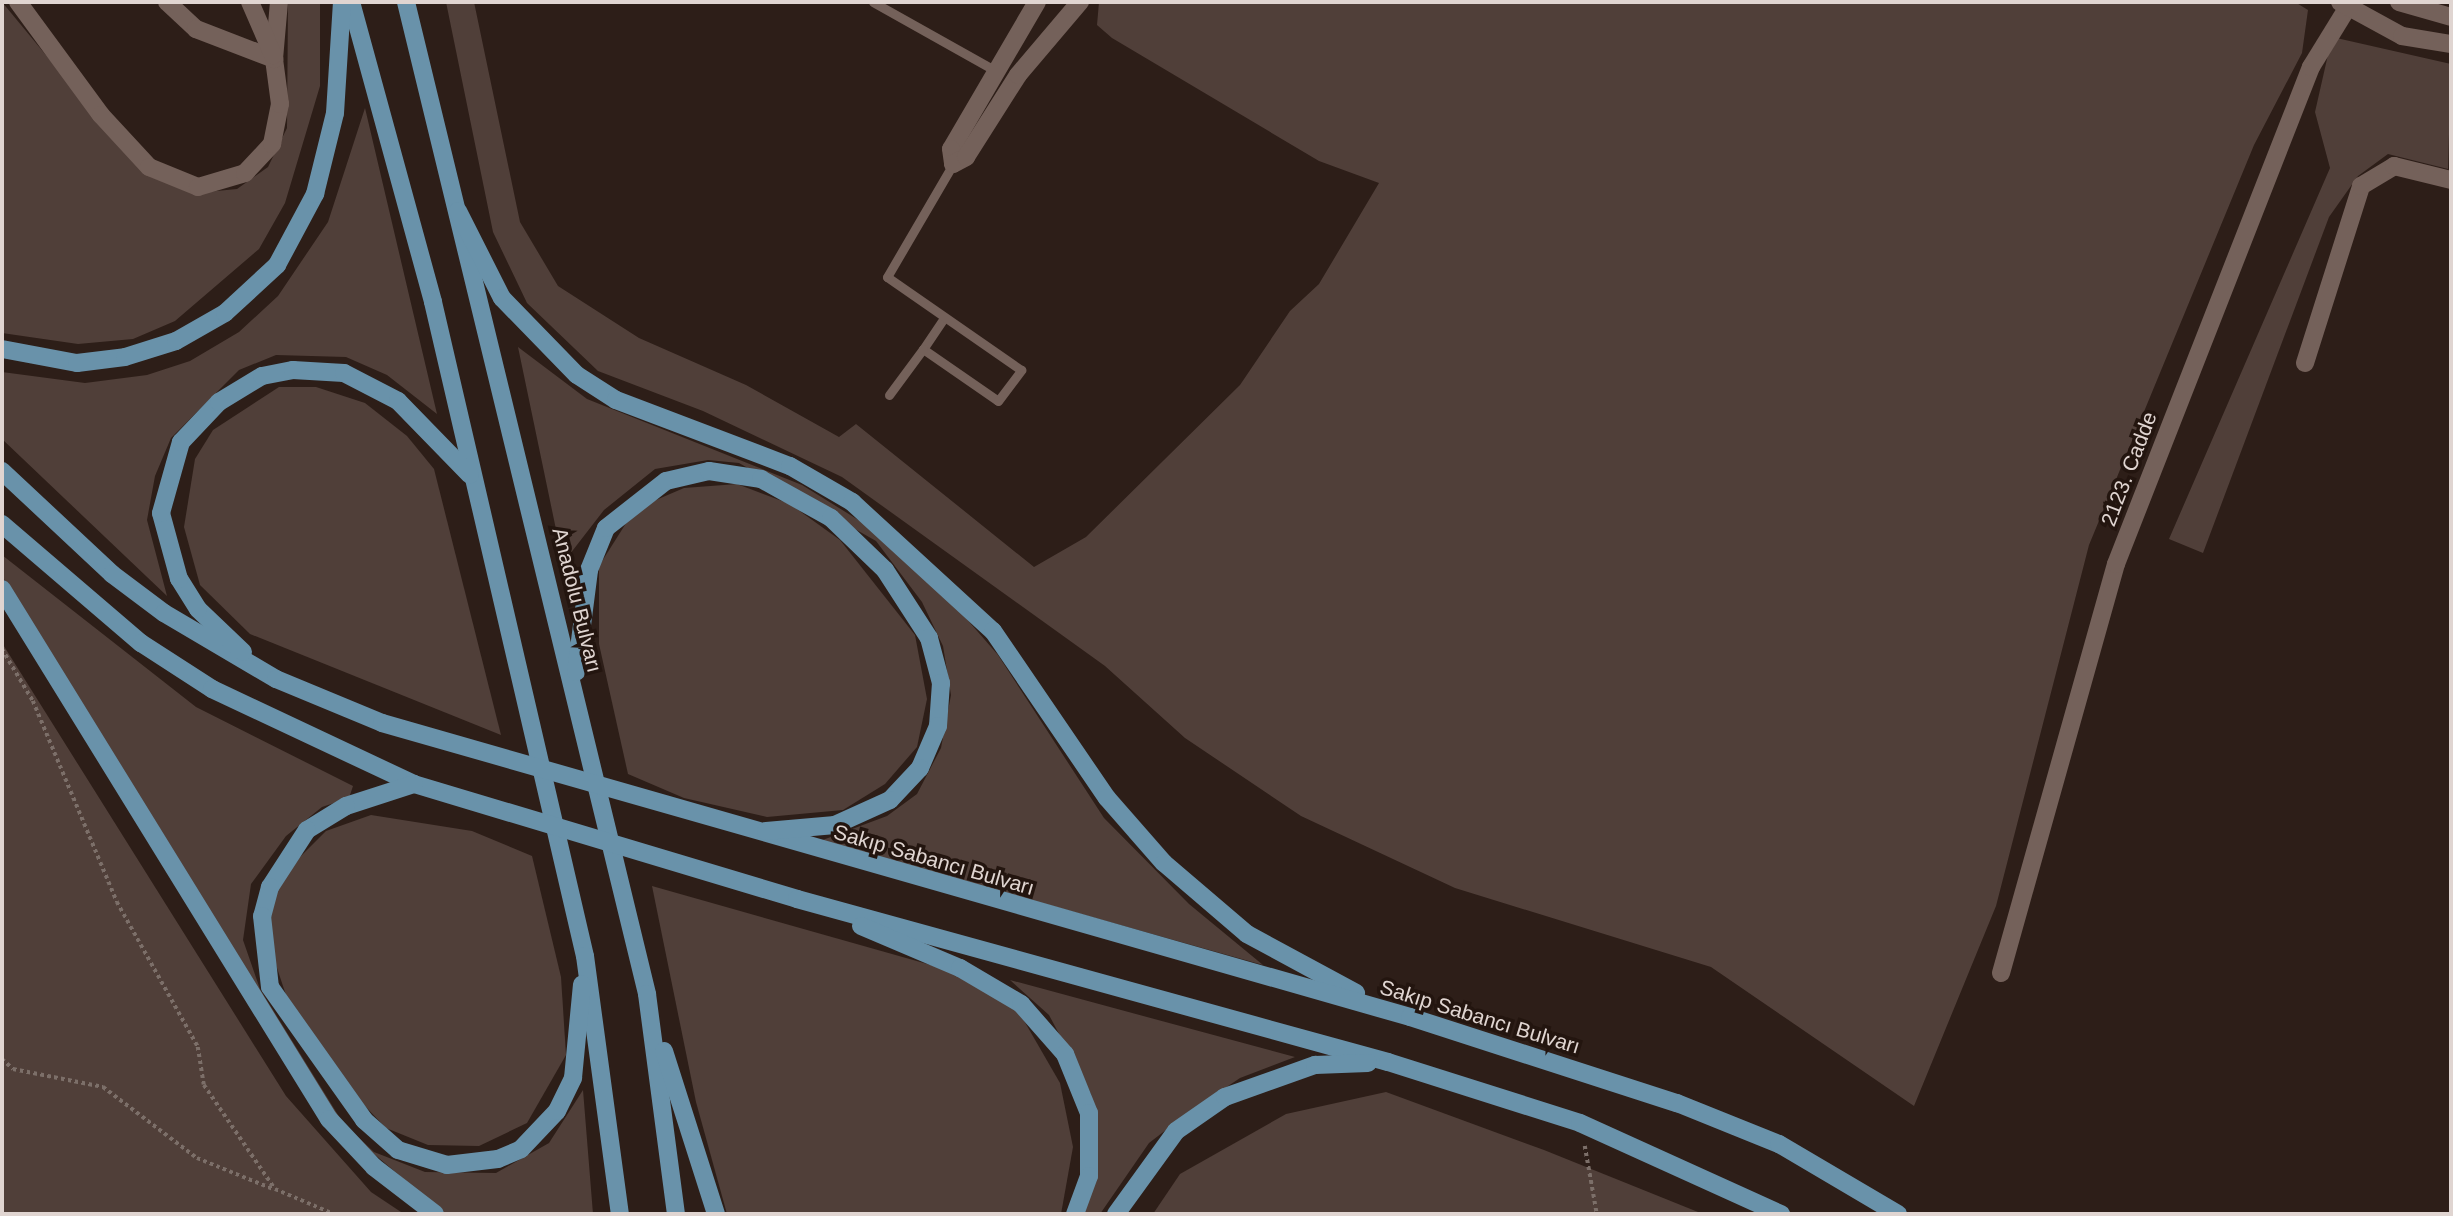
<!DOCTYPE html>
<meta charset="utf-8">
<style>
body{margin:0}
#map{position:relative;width:2453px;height:1216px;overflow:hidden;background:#2d1e18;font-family:Helvetica,sans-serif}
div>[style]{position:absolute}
.green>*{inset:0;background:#503f39}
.path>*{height:3.5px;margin-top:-1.75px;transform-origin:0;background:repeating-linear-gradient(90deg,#7c6f69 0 3.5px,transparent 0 7px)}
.lane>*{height:9px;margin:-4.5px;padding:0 4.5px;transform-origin:4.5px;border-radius:4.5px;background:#74615a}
.street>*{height:18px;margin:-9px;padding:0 9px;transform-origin:9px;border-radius:9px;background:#74615a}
.secondary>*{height:18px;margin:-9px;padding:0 9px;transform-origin:9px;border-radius:9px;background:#74615a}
.primary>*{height:18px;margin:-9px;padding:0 9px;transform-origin:9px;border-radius:9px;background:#6992aa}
span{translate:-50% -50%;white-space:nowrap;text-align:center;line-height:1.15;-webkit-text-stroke:7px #23150f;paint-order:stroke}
.street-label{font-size:21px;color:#e0d5d1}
.frame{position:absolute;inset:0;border:4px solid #e0d5d1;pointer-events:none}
</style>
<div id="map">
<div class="green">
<div style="clip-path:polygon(2px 2px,141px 170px,196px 193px,237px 189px,268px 167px,287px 128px,288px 2px,320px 2px,320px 86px,285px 203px,259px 249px,175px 321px,133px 339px,78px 344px,2px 333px)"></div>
<div style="clip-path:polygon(446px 2px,474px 2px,520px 222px,558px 286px,639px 338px,746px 385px,839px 437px,856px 424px,1034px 567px,1086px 537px,1240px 385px,1290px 311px,1319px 284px,1379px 183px,1319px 161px,1112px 38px,1097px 25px,1099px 2px,2295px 2px,2308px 10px,2302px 53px,2254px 145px,2089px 545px,1996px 906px,1914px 1106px,1711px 967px,1455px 888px,1301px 816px,1185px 738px,1105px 666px,842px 477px,703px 411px,598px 371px,527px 303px,493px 232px)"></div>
<div style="clip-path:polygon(2332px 37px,2451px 64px,2448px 169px,2388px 154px,2358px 176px,2329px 217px,2203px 553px,2169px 539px,2330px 168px,2315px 112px)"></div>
<div style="clip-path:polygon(365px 108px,437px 414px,387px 375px,346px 357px,276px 355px,239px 370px,171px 438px,155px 476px,147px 520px,167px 596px,2px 439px,2px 372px,85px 383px,147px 375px,190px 361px,239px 332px,278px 296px,328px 222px)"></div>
<div style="clip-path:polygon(518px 347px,587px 399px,802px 485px,881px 534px,938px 586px,998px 655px,1104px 818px,1189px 904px,1263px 965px,820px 841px,887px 816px,917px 794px,941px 748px,951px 695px,943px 646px,922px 602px,876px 541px,739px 463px,708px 460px,655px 469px,604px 510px,563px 563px)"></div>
<div style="clip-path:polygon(279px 387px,316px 387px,365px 403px,407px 436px,434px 469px,501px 735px,250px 634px,200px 585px,184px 527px,195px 459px,213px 430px)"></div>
<div style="clip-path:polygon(737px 484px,790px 504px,840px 540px,915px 635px,927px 699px,917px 747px,885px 784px,843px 810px,767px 817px,684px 798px,628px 774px,599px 644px,599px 566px,635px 509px,684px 488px)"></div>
<div style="clip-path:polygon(2px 555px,196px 707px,353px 786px,349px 798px,322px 807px,286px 836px,251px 884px,243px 940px,260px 989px,343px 1123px,374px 1152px,425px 1172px,496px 1173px,549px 1143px,583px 1090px,593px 1214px,445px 1214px,341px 1126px,2px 576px)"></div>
<div style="clip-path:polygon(2px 643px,286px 1096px,371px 1192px,404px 1214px,2px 1214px)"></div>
<div style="clip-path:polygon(371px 815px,472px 831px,532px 856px,561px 977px,566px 1055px,527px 1123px,479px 1146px,428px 1145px,386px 1128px,342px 1082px,290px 1007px,273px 956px,265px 915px,289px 868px,326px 831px)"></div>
<div style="clip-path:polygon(652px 886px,945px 969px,1019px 1012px,1060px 1083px,1073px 1147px,1061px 1214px,727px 1214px,696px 1102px)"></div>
<div style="clip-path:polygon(1010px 980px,1295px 1057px,1240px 1078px,1188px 1113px,1149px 1143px,1100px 1214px,1083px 1214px,1096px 1161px,1091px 1094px,1049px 1015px)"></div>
<div style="clip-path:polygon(1386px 1092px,1544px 1150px,1703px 1214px,1153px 1214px,1180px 1174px,1286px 1114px)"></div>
</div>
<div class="path">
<div style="left:2px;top:649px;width:61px;rotate:59.2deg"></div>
<div style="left:33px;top:701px;width:218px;rotate:67.3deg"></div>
<div style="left:117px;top:902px;width:166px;rotate:60.8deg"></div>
<div style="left:198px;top:1047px;width:38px;rotate:81deg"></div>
<div style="left:204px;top:1085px;width:126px;rotate:55.7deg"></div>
<div style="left:275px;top:1189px;width:64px;rotate:23deg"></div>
<div style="left:2px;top:1059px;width:15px;rotate:42deg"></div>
<div style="left:13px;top:1069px;width:92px;rotate:11.3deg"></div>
<div style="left:103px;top:1087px;width:118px;rotate:37.1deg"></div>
<div style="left:197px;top:1158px;width:82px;rotate:22.2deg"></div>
<div style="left:1585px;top:1146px;width:69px;rotate:80deg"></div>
</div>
<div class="lane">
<div style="left:873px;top:2px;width:141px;rotate:29.3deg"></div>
<div style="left:944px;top:318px;width:37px;rotate:124deg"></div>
<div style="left:923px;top:349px;width:91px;rotate:34.7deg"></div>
<div style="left:998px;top:401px;width:39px;rotate:-53deg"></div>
<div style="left:1021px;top:370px;width:163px;rotate:-145.2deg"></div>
<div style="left:887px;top:277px;width:131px;rotate:-59.7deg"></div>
<div style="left:889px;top:395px;width:57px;rotate:-53.5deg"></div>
</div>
<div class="street">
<div style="left:18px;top:2px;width:140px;rotate:53.7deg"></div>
<div style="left:101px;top:115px;width:71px;rotate:47.3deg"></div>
<div style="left:149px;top:167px;width:53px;rotate:22.2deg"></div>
<div style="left:198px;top:187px;width:49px;rotate:-16.6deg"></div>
<div style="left:245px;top:173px;width:40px;rotate:-47deg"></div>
<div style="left:272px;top:144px;width:41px;rotate:-78.7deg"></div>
<div style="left:280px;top:104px;width:45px;rotate:-97.6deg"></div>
<div style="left:274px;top:59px;width:57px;rotate:-85deg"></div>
<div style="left:167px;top:2px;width:40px;rotate:43deg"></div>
<div style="left:196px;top:29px;width:84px;rotate:21deg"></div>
<div style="left:250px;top:2px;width:58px;rotate:66.5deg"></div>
<div style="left:1037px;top:2px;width:170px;rotate:120.3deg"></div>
<div style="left:951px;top:149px;width:15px;rotate:82deg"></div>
<div style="left:953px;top:164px;width:15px;rotate:-28deg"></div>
<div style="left:966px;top:157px;width:97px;rotate:-57.6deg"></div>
<div style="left:1018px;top:75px;width:96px;rotate:-49.7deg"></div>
<div style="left:2305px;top:363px;width:186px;rotate:-72.4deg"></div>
<div style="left:2361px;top:186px;width:39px;rotate:-31deg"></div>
<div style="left:2394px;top:166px;width:59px;rotate:13.8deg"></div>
<div style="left:2001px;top:973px;width:425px;rotate:-74.3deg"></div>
<div style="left:2116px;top:564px;width:534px;rotate:-68.58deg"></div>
<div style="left:2311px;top:67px;width:76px;rotate:-58.4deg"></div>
</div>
<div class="secondary">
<div style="left:2340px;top:2px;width:71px;rotate:28.7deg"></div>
<div style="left:2402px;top:36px;width:50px;rotate:9.3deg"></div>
<div style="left:2399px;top:2px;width:54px;rotate:16.1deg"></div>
</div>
<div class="primary">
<div style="left:351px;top:2px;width:311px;rotate:74.7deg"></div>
<div style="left:433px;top:302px;width:671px;rotate:76.92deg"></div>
<div style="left:585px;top:956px;width:260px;rotate:82.3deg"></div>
<div style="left:406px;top:2px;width:1021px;rotate:76.34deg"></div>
<div style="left:647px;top:994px;width:222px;rotate:82.5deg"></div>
<div style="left:458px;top:211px;width:97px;rotate:63.2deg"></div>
<div style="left:502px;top:298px;width:107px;rotate:45.8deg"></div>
<div style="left:577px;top:375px;width:46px;rotate:32.7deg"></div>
<div style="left:616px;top:400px;width:186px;rotate:20.8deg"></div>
<div style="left:790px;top:466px;width:72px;rotate:30.1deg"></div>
<div style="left:852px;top:502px;width:191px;rotate:42.5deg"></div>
<div style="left:993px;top:631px;width:202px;rotate:55.7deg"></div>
<div style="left:1107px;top:798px;width:86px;rotate:48.8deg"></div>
<div style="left:1164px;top:863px;width:109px;rotate:40.5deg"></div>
<div style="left:1247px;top:934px;width:124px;rotate:28.4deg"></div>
<div style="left:2px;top:349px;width:76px;rotate:10.6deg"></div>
<div style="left:77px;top:363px;width:48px;rotate:-7.1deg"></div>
<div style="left:125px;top:357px;width:53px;rotate:-17.4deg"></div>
<div style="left:176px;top:341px;width:56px;rotate:-29.7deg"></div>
<div style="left:225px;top:313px;width:71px;rotate:-42.7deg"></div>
<div style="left:277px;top:265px;width:81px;rotate:-61.8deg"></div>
<div style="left:315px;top:194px;width:83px;rotate:-76.1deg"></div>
<div style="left:335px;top:113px;width:111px;rotate:-86.4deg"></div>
<div style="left:2px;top:471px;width:151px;rotate:43.1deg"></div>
<div style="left:112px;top:574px;width:65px;rotate:36.9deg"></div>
<div style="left:164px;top:613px;width:130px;rotate:30.5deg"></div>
<div style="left:276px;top:679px;width:115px;rotate:22.5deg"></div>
<div style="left:382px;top:723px;width:1069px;rotate:15.96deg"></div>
<div style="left:1410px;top:1017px;width:281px;rotate:17.9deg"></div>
<div style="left:1677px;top:1103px;width:110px;rotate:21.9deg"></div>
<div style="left:1779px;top:1144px;width:138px;rotate:30.5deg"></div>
<div style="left:2px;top:524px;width:183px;rotate:40.6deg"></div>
<div style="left:141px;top:643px;width:85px;rotate:32.9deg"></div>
<div style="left:212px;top:689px;width:223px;rotate:25.2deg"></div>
<div style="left:414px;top:784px;width:400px;rotate:16.7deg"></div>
<div style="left:797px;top:899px;width:613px;rotate:15.42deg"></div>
<div style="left:1388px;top:1062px;width:201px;rotate:17.6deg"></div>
<div style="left:1580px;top:1123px;width:221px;rotate:24.4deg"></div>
<div style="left:2px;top:589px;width:623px;rotate:58.33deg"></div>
<div style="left:329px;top:1119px;width:66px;rotate:46.8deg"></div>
<div style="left:374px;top:1167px;width:77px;rotate:37.6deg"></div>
<div style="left:243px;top:652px;width:62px;rotate:-136.3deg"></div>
<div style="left:198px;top:609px;width:36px;rotate:-122deg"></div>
<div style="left:179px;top:579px;width:68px;rotate:-105.3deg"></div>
<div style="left:161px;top:513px;width:74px;rotate:-74.3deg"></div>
<div style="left:181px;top:442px;width:55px;rotate:-46.5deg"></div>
<div style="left:219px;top:402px;width:50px;rotate:-31.2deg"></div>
<div style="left:262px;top:376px;width:32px;rotate:-11deg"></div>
<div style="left:293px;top:370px;width:51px;rotate:3.4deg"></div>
<div style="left:344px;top:373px;width:61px;rotate:27.4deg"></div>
<div style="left:398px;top:401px;width:103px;rotate:45.8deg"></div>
<div style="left:576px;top:672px;width:103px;rotate:-82.7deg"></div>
<div style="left:589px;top:570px;width:45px;rotate:-68deg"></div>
<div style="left:606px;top:528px;width:76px;rotate:-38.1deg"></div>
<div style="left:666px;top:481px;width:44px;rotate:-13.1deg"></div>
<div style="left:709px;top:471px;width:53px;rotate:8.7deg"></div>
<div style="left:761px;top:479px;width:80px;rotate:29.1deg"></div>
<div style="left:831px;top:518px;width:75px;rotate:43.9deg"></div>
<div style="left:885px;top:570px;width:81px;rotate:57.1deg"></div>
<div style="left:929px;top:638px;width:47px;rotate:75.1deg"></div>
<div style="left:941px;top:683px;width:43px;rotate:94deg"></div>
<div style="left:938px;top:726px;width:46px;rotate:113.2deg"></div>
<div style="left:920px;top:768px;width:44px;rotate:133.2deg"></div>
<div style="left:890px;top:800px;width:60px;rotate:155.6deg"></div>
<div style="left:835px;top:825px;width:69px;rotate:175deg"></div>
<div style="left:414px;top:784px;width:71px;rotate:162.1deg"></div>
<div style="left:346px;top:806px;width:46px;rotate:148.4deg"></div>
<div style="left:307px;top:830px;width:68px;rotate:123deg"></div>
<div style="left:270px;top:887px;width:30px;rotate:105deg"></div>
<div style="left:262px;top:916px;width:71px;rotate:83.6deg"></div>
<div style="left:270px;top:987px;width:163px;rotate:54.7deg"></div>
<div style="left:364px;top:1120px;width:45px;rotate:41.4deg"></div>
<div style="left:398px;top:1150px;width:51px;rotate:17deg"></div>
<div style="left:447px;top:1165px;width:51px;rotate:-6.7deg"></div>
<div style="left:498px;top:1159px;width:25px;rotate:-23deg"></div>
<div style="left:521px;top:1149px;width:52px;rotate:-46.5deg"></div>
<div style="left:557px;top:1111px;width:37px;rotate:-64deg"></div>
<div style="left:573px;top:1078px;width:94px;rotate:-84.5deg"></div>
<div style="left:861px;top:926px;width:108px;rotate:23deg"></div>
<div style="left:960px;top:968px;width:71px;rotate:30.5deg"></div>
<div style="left:1021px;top:1004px;width:67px;rotate:48.7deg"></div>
<div style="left:1065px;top:1054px;width:64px;rotate:67.9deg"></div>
<div style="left:1089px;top:1113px;width:63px;rotate:90deg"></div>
<div style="left:1089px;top:1176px;width:40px;rotate:110.2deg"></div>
<div style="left:664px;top:1051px;width:171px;rotate:72.3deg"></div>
<div style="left:1116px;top:1214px;width:102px;rotate:-54.1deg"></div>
<div style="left:1176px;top:1131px;width:60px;rotate:-34.8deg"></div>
<div style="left:1225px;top:1097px;width:96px;rotate:-19.6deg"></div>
<div style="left:1315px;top:1065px;width:53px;rotate:-2.2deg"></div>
</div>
<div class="street-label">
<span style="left:2129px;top:469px;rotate:-69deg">2123. Cadde</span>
<span style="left:577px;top:600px;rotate:76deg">Anadolu Bulvarı</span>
<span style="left:934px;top:860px;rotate:16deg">Sakıp Sabancı Bulvarı</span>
<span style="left:1480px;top:1017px;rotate:17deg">Sakıp Sabancı Bulvarı</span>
</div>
<div class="frame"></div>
</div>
